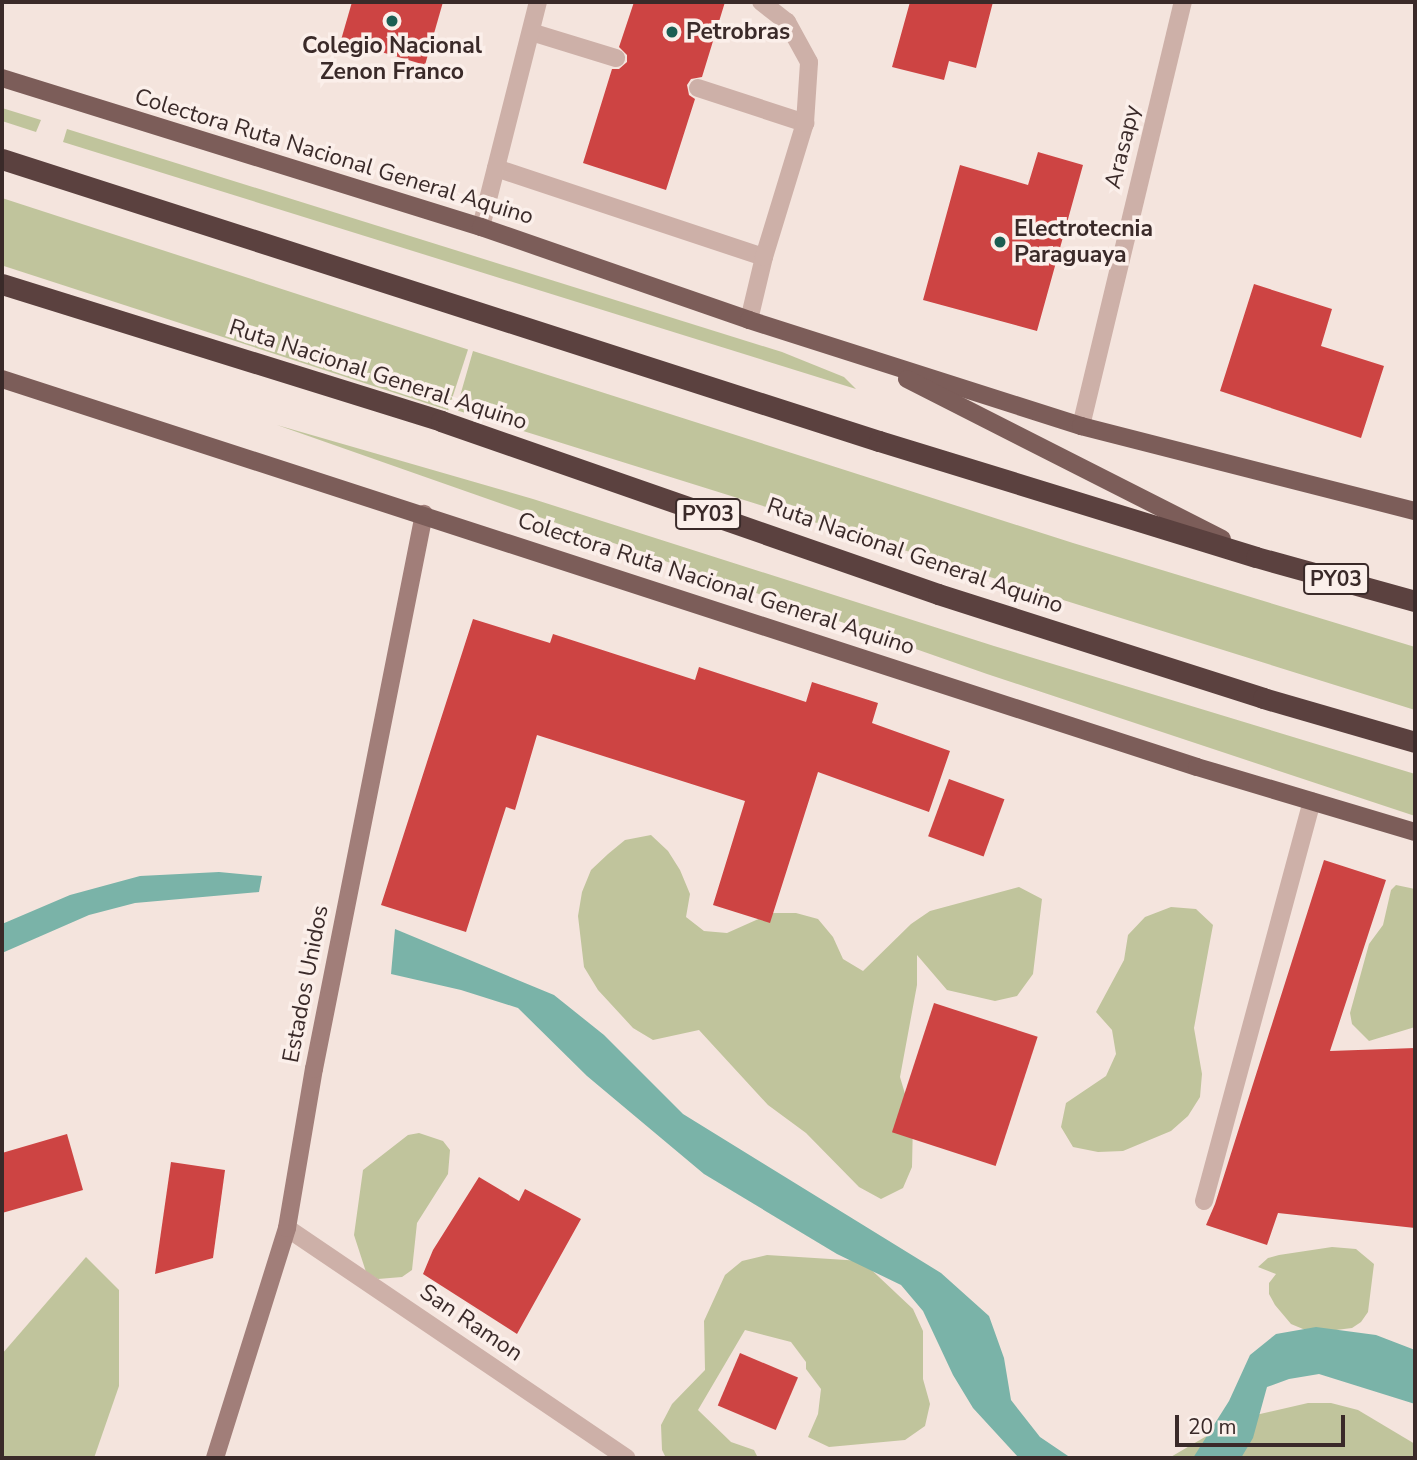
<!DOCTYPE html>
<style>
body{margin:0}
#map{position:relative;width:1417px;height:1460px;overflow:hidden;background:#f4e4dd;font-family:"Nunito Sans",sans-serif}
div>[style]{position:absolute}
.green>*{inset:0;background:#c0c49c;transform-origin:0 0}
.water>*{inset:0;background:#7ab3a8}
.building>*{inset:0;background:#cd4443;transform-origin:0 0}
.lane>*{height:18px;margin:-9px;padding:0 9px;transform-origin:9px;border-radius:9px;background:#cdb0a8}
.street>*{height:18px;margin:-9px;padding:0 9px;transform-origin:9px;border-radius:9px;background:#cdb0a8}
.secondary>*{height:18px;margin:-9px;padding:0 9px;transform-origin:9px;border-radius:9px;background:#a17e79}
.primary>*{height:18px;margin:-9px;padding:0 9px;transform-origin:9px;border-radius:9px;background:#7c5d59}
.highway>*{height:21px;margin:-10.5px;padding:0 10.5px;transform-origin:10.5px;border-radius:10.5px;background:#5b413f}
.dots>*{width:19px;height:19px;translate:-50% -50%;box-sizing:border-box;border:4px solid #fbefea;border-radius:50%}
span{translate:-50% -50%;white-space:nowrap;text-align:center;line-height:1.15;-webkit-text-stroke:7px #fbefea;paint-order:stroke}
.shield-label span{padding:2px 5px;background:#fbefea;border:2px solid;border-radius:5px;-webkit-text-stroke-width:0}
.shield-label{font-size:21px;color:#3a2a29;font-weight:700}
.poi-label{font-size:23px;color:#3a2a29;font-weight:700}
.left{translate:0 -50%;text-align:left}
.street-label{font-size:23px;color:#3a2a29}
.frame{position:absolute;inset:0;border:4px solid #3a2a29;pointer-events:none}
.scale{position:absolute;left:1175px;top:1415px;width:170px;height:32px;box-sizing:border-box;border:4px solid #3a2a29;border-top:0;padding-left:9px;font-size:21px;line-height:24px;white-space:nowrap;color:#3a2a29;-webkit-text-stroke:5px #fbefea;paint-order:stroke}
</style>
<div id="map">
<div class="green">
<div style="clip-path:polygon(2px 108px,41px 120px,36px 132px,2px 121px)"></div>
<div style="clip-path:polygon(67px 129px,782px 352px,844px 377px,856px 389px,63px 142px)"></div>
<div style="left:2px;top:198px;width:490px;height:64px;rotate:18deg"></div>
<div style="clip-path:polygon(473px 351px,1073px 543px,1415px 647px,1415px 710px,456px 410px)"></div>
<div style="clip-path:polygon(277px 425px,533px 499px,994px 646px,1415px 774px,1415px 816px,987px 674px)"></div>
<div style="clip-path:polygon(651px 835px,668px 851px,680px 870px,690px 894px,686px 917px,704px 931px,727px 933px,772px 913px,796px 913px,818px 919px,833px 937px,843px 959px,863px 971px,911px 924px,930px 911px,1019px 887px,1042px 899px,1033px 974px,1017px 996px,995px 1001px,947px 990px,917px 955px,917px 985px,900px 1077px,913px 1121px,912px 1167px,903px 1188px,881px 1199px,859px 1187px,806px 1133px,768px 1105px,699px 1030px,653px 1040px,633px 1028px,598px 990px,584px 967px,578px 916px,582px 892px,591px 870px,608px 854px,625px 840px)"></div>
<div style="clip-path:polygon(1396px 885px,1415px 889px,1415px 1027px,1369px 1041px,1352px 1024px,1350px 1013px,1369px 944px,1383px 925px,1391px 890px)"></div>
<div style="clip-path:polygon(1171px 907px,1196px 909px,1213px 925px,1194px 1028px,1202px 1074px,1200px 1097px,1188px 1116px,1171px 1131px,1123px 1151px,1098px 1152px,1073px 1147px,1061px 1127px,1066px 1103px,1106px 1076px,1116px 1054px,1112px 1030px,1096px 1012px,1124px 960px,1128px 935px,1145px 917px)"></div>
<div style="clip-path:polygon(419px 1133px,443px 1141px,450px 1150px,448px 1174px,417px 1223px,412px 1270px,402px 1277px,378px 1279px,366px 1272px,354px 1235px,363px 1170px,408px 1135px)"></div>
<div style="clip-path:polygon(1332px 1247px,1356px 1249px,1374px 1264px,1368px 1312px,1361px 1322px,1352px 1328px,1328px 1331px,1303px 1329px,1291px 1324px,1275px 1305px,1269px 1294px,1269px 1283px,1276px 1274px,1258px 1267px,1268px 1258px,1279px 1255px)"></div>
<div style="clip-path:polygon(767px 1255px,862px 1261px,913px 1309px,923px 1331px,923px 1379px,930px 1404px,925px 1426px,905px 1440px,829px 1447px,808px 1437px,818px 1414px,821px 1389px,806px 1369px,806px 1362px,791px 1342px,745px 1330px,698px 1410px,731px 1442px,754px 1450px,758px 1458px,666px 1458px,662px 1450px,661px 1425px,672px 1404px,705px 1370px,704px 1321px,725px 1275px,742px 1261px)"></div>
<div style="clip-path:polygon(86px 1257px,119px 1290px,119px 1386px,94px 1458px,2px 1458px,2px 1354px)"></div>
<div style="clip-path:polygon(1308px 1403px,1331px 1403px,1358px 1410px,1415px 1444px,1415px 1458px,1169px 1458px,1234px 1420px)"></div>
</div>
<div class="water">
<div style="clip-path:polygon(219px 872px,262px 876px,259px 892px,135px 903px,89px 915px,2px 953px,2px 924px,70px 895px,140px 876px)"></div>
<div style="clip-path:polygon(395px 929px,554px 995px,604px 1035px,683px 1114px,941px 1273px,989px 1316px,1004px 1358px,1011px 1400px,1040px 1437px,1071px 1458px,1019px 1458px,973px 1408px,953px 1375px,923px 1311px,901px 1285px,837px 1254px,704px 1174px,587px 1076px,518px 1008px,461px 990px,391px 974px)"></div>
<div style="clip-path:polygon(1316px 1327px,1376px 1335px,1415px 1350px,1415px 1404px,1319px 1374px,1289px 1379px,1267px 1387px,1253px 1438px,1241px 1458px,1193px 1458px,1229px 1401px,1250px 1355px,1276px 1334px)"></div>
</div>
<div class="building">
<div style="clip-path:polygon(352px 2px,443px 2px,425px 65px,341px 40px)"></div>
<div style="clip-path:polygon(634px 2px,725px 2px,702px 77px,691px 79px,687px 85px,689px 95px,695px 99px,666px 190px,583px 163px,612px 69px,619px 69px,627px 62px,627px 55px,619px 47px)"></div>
<div style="clip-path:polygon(910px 2px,993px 2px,976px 68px,949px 61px,944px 80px,892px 67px)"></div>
<div style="clip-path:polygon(1038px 152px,1083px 165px,1037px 331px,923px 300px,960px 165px,1028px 185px)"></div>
<div style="clip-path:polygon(1254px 284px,1332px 309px,1321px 346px,1384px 366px,1361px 438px,1220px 391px)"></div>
<div style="clip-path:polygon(473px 619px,550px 643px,553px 634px,695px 680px,699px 667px,806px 702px,812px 682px,878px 703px,872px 723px,950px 751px,929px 812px,818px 772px,770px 923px,713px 905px,745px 801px,537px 735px,515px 810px,506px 807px,466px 932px,381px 905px)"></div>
<div style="left:949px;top:779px;width:59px;height:61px;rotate:20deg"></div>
<div style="clip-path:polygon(1324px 860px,1386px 880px,1330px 1051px,1415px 1048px,1415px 1228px,1278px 1213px,1267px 1245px,1206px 1225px,1215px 1204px)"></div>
<div style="left:934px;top:1003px;width:109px;height:136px;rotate:18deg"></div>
<div style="clip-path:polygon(67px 1134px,83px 1190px,2px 1213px,2px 1153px)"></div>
<div style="clip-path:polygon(171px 1162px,225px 1170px,213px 1258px,155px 1274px)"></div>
<div style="clip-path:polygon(479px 1177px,519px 1201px,525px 1189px,581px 1219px,517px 1334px,423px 1274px,433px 1250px)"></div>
<div style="left:740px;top:1353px;width:63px;height:57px;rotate:23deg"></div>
</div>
<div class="lane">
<div style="left:531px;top:32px;width:89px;rotate:17deg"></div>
<div style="left:698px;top:88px;width:113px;rotate:18.1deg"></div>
<div style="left:496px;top:168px;width:282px;rotate:18.4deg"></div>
<div style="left:749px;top:320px;width:65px;rotate:-76.6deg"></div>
<div style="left:764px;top:257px;width:140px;rotate:-73deg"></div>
<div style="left:805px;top:123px;width:61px;rotate:-86.2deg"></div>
<div style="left:809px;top:62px;width:46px;rotate:-118.8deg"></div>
<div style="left:787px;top:22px;width:33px;rotate:-142deg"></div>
<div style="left:1204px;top:1201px;width:414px;rotate:-74.9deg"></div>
</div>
<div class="street">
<div style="left:481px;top:227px;width:232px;rotate:-75.8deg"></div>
<div style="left:1081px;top:426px;width:436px;rotate:-76.5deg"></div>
<div style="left:287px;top:1228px;width:410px;rotate:34.1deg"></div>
</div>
<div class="secondary">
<div style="left:215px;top:1458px;width:241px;rotate:-72.6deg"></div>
<div style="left:287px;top:1228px;width:161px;rotate:-80.4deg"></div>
<div style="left:314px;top:1069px;width:566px;rotate:-78.79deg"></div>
</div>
<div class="primary">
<div style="left:2px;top:78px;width:502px;rotate:17.28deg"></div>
<div style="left:481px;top:227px;width:284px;rotate:19.1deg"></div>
<div style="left:749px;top:320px;width:349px;rotate:17.7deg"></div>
<div style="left:1081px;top:426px;width:345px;rotate:14.3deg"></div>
<div style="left:2px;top:379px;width:1256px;rotate:17.99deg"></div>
<div style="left:1197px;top:767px;width:227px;rotate:16.6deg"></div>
<div style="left:907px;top:379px;width:353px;rotate:26.9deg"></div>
</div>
<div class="highway">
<div style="left:2px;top:159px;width:921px;rotate:17.83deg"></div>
<div style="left:879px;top:441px;width:394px;rotate:17.1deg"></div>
<div style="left:1256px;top:557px;width:165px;rotate:15.5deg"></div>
<div style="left:2px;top:284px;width:460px;rotate:17.3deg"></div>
<div style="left:441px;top:421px;width:526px;rotate:19.19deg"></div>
<div style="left:938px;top:594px;width:341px;rotate:17.7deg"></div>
<div style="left:1263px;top:698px;width:158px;rotate:16.1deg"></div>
</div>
<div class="dots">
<div style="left:392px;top:21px;background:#1b5e53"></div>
<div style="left:672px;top:32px;background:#1b5e53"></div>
<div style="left:1000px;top:242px;background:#1b5e53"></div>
</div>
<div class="shield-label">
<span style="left:708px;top:514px">PY03</span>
<span style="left:1336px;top:579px">PY03</span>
</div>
<div class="poi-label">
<span class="left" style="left:686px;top:32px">Petrobras</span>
<span style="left:392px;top:59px">Colegio Nacional<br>Zenon Franco</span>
<span class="left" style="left:1014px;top:242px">Electrotecnia<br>Paraguaya</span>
</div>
<div class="street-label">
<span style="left:1123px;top:147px;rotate:-76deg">Arasapy</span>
<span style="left:334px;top:157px;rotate:17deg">Colectora Ruta Nacional General Aquino</span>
<span style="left:378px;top:375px;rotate:18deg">Ruta Nacional General Aquino</span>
<span style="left:915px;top:556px;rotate:19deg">Ruta Nacional General Aquino</span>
<span style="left:716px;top:584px;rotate:18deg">Colectora Ruta Nacional General Aquino</span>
<span style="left:306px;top:984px;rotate:-79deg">Estados Unidos</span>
<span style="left:471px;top:1323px;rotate:34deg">San Ramon</span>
</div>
<div class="frame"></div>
<div class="scale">20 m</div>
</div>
